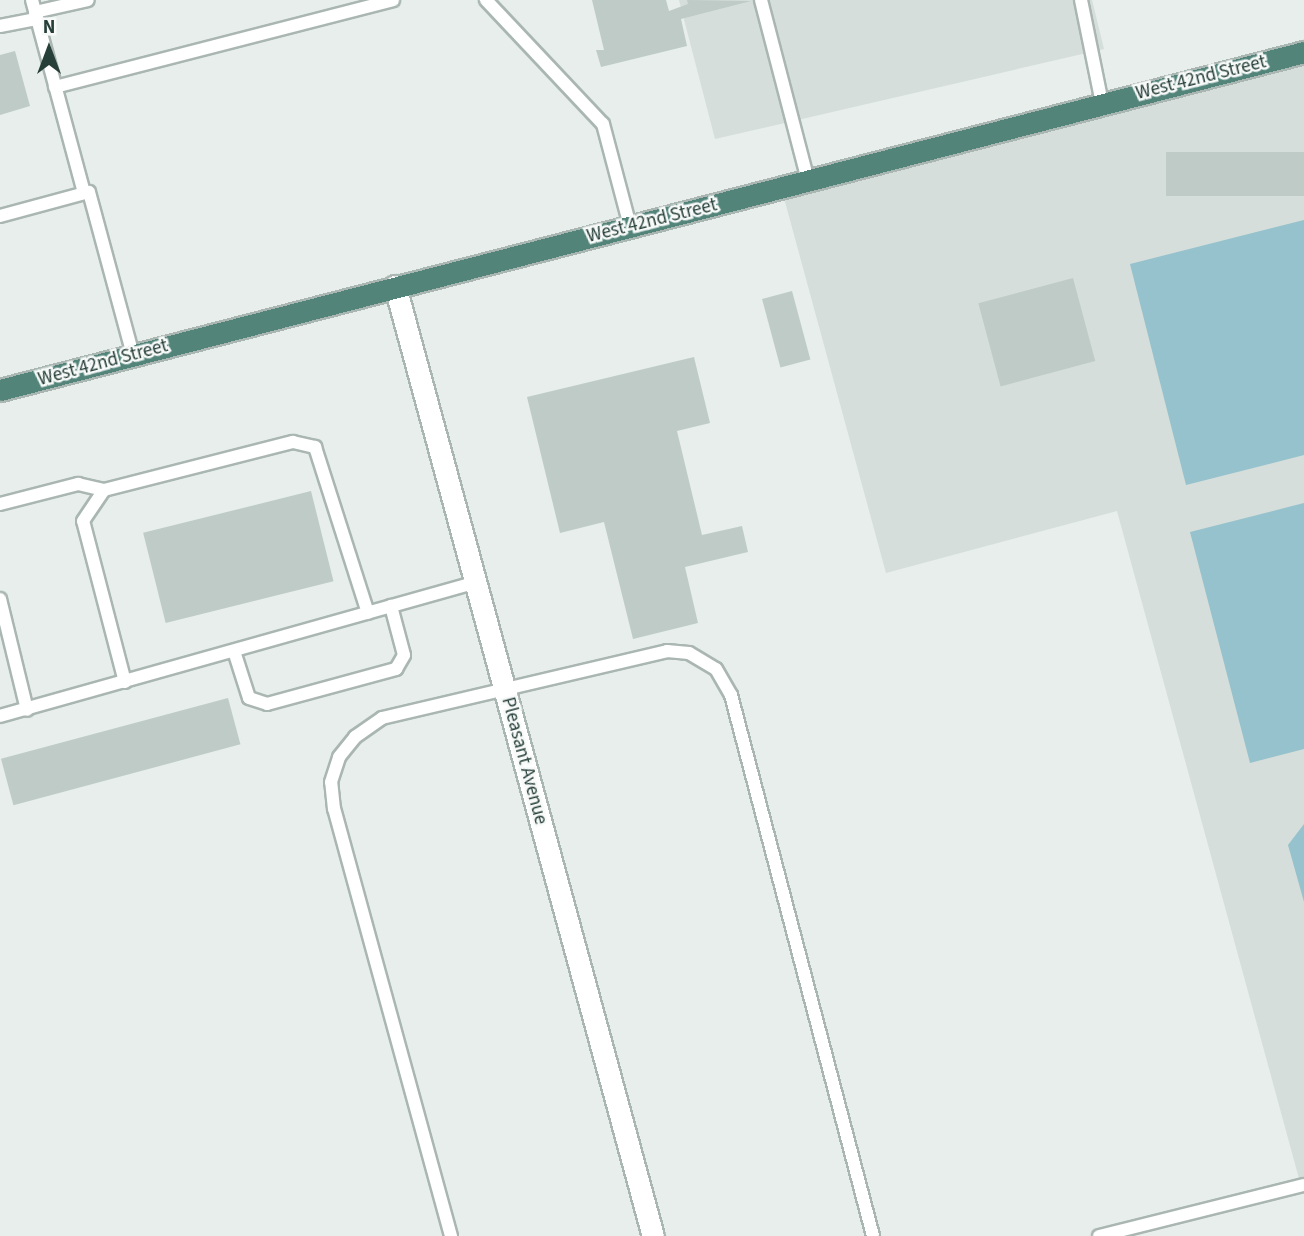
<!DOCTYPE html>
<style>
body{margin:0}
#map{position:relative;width:1304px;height:1236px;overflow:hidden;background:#e7eeeb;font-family:"Source Sans 3",sans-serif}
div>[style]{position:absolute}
.built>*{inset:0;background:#d5deda}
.water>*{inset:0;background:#95c2cc}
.building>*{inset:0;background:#bfcbc7;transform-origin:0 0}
.roads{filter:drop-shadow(2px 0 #aab6b2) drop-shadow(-2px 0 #aab6b2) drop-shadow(0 2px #aab6b2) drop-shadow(0 -2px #aab6b2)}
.service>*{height:12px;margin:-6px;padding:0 6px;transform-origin:6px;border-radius:6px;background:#fff}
.minor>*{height:21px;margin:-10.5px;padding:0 10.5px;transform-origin:10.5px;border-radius:10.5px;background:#fff}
.trunk>*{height:21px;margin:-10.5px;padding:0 10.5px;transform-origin:10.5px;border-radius:10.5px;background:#53847a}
span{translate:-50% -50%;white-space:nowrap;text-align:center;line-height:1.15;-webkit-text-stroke:5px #f7faf9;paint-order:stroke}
.street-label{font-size:19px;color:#273f39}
.north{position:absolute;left:14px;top:14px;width:70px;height:70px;-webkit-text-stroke:5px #f7faf9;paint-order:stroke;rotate:0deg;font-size:19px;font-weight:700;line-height:28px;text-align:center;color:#273f39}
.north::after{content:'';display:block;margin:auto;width:24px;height:32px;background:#273f39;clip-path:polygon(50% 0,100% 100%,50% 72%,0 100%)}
</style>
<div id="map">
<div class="built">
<div style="clip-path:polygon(679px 0,1092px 0,1104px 49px,715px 139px)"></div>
<div style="clip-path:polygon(1304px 54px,1304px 1185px,1301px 1186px,1117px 511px,886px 573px,781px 187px)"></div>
</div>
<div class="water">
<div style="clip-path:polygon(1304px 220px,1304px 455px,1186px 485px,1130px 264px)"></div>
<div style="clip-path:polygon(1304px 503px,1304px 749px,1250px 763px,1190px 532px)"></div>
<div style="clip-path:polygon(1304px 824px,1304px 902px,1288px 845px)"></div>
</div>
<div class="building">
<div style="clip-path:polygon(592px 0,666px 0,669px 11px,688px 4px,687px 0,751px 1px,681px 19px,687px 46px,601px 67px,596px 50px,604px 50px)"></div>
<div style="clip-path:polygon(15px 51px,30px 106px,0 115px,0 55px)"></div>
<div style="left:1304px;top:152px;width:44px;height:138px;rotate:90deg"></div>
<div style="left:1073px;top:278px;width:86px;height:98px;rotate:75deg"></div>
<div style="left:792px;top:291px;width:71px;height:31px;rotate:75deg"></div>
<div style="clip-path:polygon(694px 357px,710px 423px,677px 431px,702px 535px,742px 526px,748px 552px,685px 567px,698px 623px,633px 639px,604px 522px,560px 533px,527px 397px)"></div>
<div style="left:311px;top:491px;width:93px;height:173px;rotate:76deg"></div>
<div style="left:228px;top:698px;width:48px;height:235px;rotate:75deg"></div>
</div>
<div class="roads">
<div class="service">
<div style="left:32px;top:0;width:200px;rotate:74.9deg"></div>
<div style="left:486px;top:0;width:170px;rotate:46.7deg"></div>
<div style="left:603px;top:124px;width:106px;rotate:75.2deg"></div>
<div style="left:761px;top:0;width:187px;rotate:75.4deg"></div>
<div style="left:1081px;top:0;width:105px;rotate:78.5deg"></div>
<div style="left:35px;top:12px;width:54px;rotate:-12.8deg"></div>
<div style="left:0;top:26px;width:38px;rotate:-11deg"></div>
<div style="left:55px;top:87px;width:349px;rotate:-14.4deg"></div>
<div style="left:0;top:216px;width:92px;rotate:-15.1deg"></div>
<div style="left:89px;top:192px;width:169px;rotate:74.9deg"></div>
<div style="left:0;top:504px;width:81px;rotate:-14.4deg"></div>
<div style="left:78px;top:484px;width:27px;rotate:13deg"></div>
<div style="left:0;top:599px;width:114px;rotate:76.3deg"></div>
<div style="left:234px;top:651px;width:49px;rotate:72.3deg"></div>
<div style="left:249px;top:698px;width:19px;rotate:18deg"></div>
<div style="left:267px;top:704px;width:134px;rotate:-15.2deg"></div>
<div style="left:396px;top:669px;width:16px;rotate:-60deg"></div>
<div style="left:404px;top:655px;width:51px;rotate:-104.9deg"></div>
<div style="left:125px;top:682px;width:166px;rotate:-104.6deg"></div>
<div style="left:83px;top:521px;width:37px;rotate:-56deg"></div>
<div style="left:104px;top:490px;width:195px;rotate:-14.3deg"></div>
<div style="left:293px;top:442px;width:23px;rotate:13deg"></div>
<div style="left:315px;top:447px;width:174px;rotate:72.3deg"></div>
<div style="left:0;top:716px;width:495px;rotate:-15.7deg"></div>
<div style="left:451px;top:1236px;width:443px;rotate:-105.3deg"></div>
<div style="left:334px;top:809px;width:27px;rotate:-96deg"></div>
<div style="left:331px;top:782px;width:26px;rotate:-72deg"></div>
<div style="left:339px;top:757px;width:26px;rotate:-51deg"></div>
<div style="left:355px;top:737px;width:33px;rotate:-35deg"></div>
<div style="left:382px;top:718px;width:293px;rotate:-13.2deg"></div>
<div style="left:667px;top:651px;width:22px;rotate:5deg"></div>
<div style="left:689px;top:653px;width:31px;rotate:31deg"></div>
<div style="left:716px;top:669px;width:30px;rotate:60deg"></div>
<div style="left:731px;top:695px;width:559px;rotate:75.29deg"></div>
<div style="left:1099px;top:1236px;width:211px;rotate:-14deg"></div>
</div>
<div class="minor">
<div style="left:395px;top:286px;width:984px;rotate:74.81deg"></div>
</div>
<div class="trunk">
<div style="left:0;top:390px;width:1347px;rotate:-14.53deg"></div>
</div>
</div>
<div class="street-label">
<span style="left:1201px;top:78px;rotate:-14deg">West 42nd Street</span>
<span style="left:652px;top:221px;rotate:-14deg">West 42nd Street</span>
<span style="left:103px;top:363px;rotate:-15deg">West 42nd Street</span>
<span style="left:524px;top:761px;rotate:75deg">Pleasant Avenue</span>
</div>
<div class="north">N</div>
</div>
